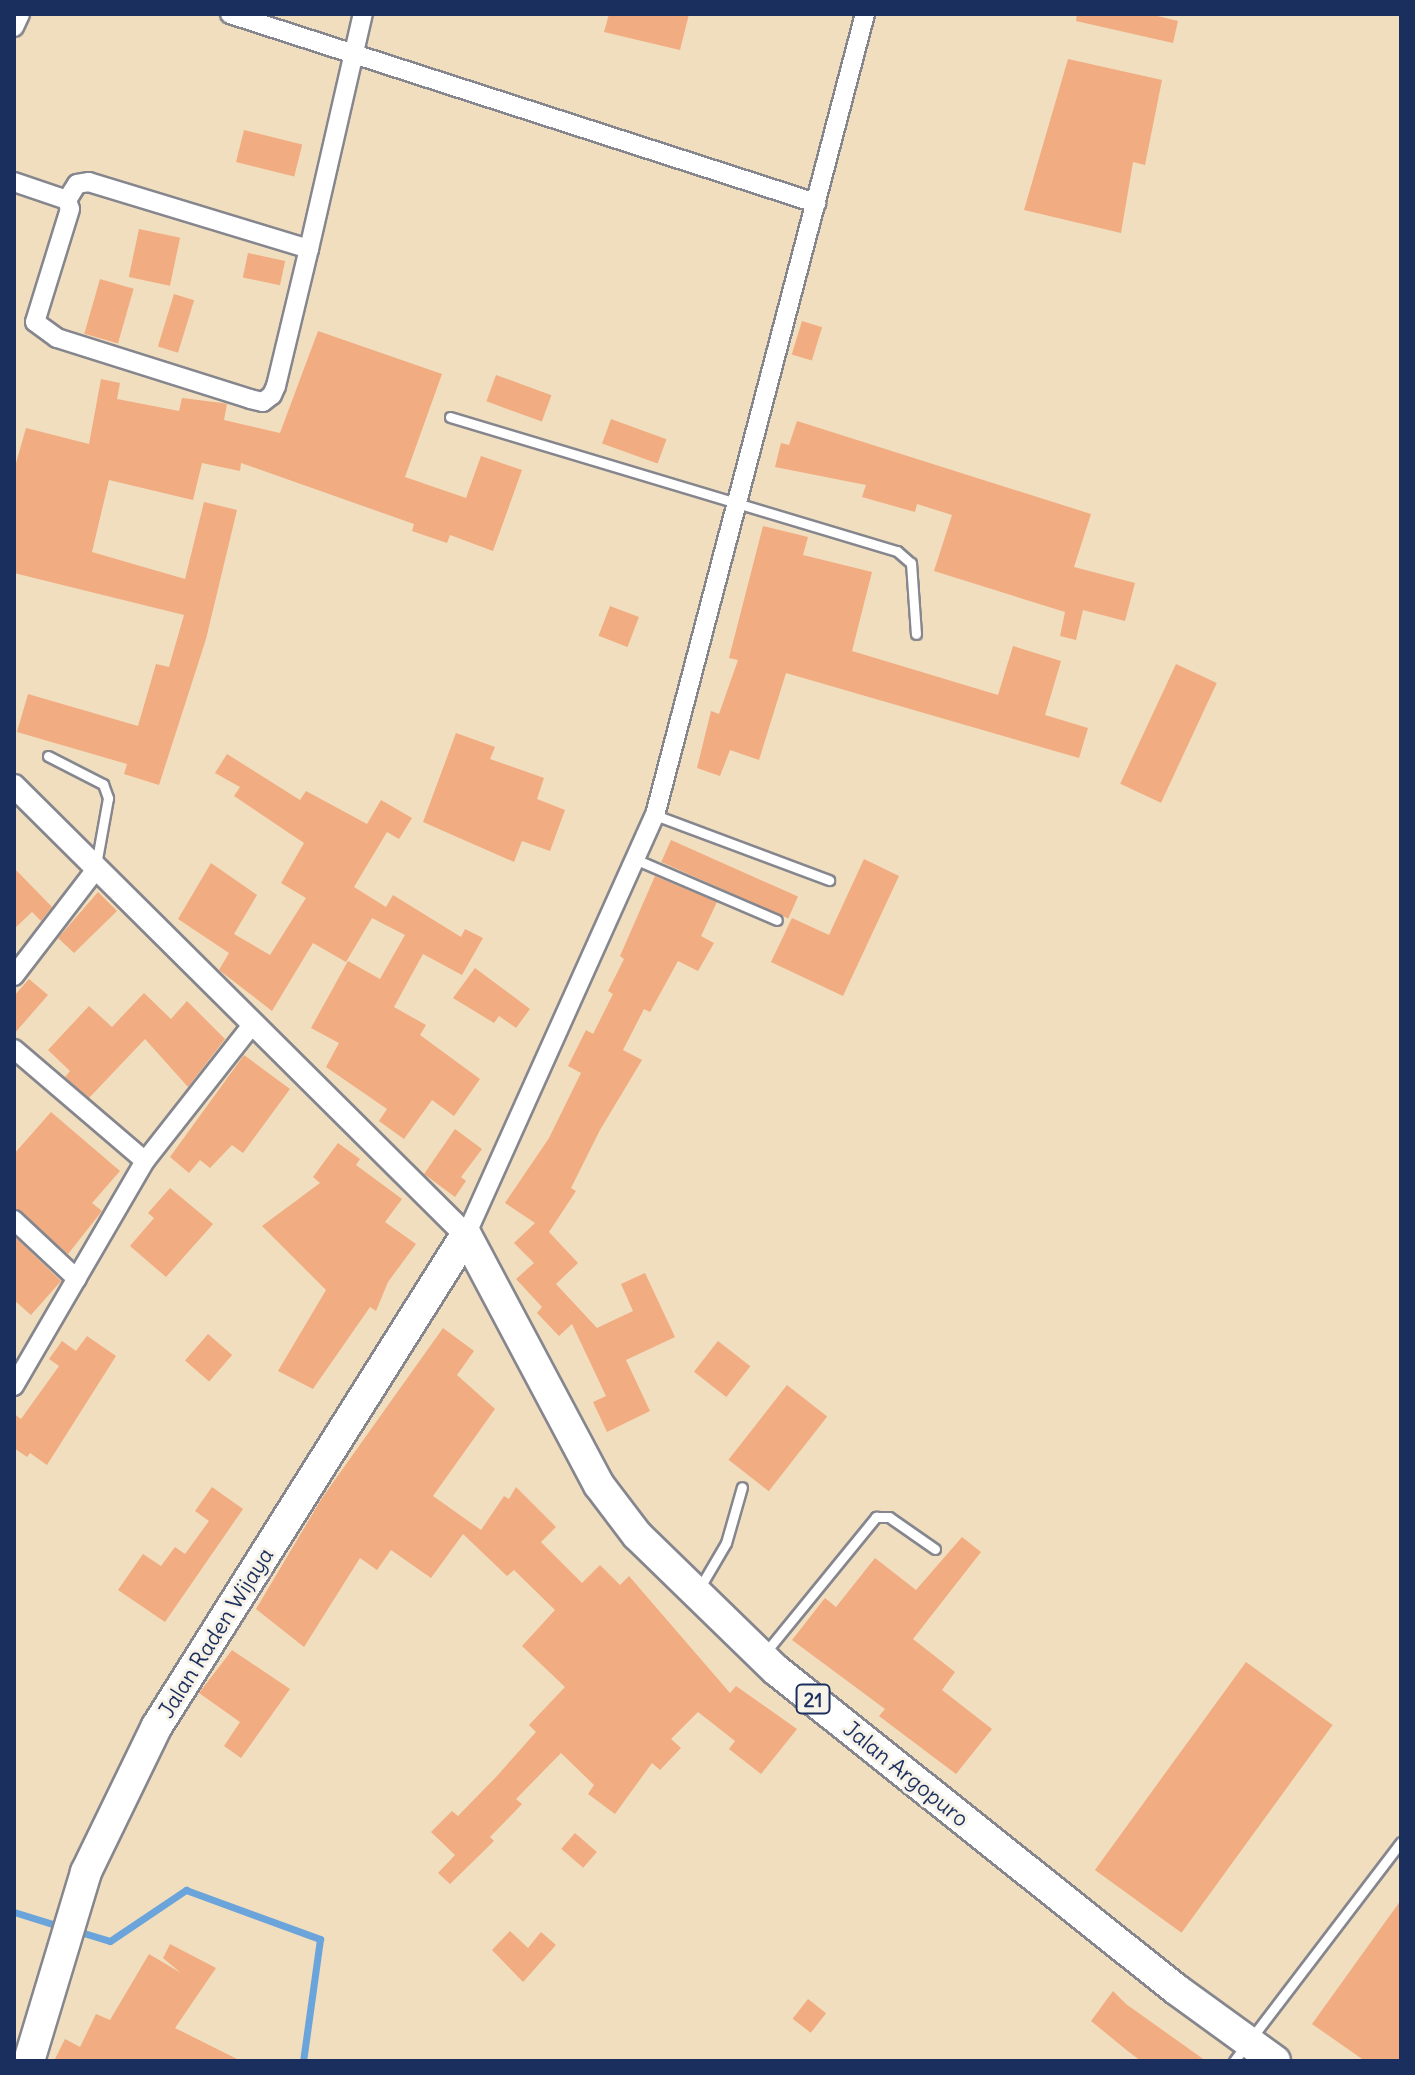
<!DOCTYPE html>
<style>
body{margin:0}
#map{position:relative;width:1415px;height:2075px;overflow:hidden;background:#f0debf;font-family:Delius,sans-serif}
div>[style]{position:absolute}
.stream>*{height:7px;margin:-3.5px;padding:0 3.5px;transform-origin:3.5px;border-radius:3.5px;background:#6aa4da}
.building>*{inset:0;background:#f1ac81;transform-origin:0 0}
.roads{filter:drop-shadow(2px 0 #86868e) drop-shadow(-2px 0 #86868e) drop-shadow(0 2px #86868e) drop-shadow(0 -2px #86868e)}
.service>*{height:9px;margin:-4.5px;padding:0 4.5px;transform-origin:4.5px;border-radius:4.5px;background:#fff}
.minor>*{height:18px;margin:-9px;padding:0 9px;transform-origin:9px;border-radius:9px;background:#fff}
.tertiary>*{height:22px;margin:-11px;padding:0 11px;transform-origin:11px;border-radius:11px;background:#fff}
.trunk>*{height:30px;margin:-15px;padding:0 15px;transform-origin:15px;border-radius:15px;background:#fff}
span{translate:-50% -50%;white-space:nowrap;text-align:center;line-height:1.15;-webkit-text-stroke:6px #f7f3e8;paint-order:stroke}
.shield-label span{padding:2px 6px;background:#f7f3e8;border:2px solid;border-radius:6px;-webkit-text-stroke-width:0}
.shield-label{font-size:20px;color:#1b2f5e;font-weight:700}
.street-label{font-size:22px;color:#1b2f5e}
.frame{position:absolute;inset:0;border:16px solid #1b2f5e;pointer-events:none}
</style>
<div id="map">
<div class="stream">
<div style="left:14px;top:1912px;width:50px;rotate:17.4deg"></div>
<div style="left:77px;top:1931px;width:34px;rotate:17deg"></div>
<div style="left:110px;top:1941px;width:92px;rotate:-33.9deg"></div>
<div style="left:186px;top:1890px;width:143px;rotate:20.1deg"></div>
<div style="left:320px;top:1939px;width:123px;rotate:97.9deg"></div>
</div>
<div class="building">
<div style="clip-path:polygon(609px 14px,689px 14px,680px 50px,604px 32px)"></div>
<div style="clip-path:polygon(1077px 14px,1149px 14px,1178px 21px,1173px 43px,1076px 21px)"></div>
<div style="clip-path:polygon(1068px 59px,1162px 80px,1145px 165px,1133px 162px,1121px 233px,1024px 210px)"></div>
<div style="left:244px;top:130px;width:60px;height:33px;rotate:14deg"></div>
<div style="left:139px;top:229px;width:42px;height:49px;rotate:12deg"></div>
<div style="left:248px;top:253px;width:38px;height:25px;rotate:12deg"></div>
<div style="left:100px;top:279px;width:35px;height:57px;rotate:16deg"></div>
<div style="left:174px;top:294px;width:21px;height:55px;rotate:17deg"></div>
<div style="left:802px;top:321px;width:21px;height:35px;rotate:17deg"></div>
<div style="clip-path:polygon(318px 331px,442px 374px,405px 477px,466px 498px,481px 456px,522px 470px,493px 551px,450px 535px,447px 543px,412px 531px,414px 524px,241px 463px,240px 471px,202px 463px,193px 500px,109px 480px,92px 552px,185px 579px,204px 502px,237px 510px,206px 639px,159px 785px,124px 774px,127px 764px,17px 732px,28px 694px,138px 726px,156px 664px,169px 667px,184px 615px,14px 573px,14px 470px,26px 428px,89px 444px,101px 379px,120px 383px,117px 399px,179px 411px,182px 398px,222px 403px,227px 404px,224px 420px,280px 433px)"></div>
<div style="left:496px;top:375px;width:59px;height:28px;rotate:20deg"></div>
<div style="left:611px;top:419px;width:59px;height:26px;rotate:20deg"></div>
<div style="clip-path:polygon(797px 421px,1091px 514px,1074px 567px,1135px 583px,1125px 621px,1083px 610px,1076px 640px,1060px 636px,1065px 612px,934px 571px,952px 515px,917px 504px,915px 512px,862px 497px,866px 485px,775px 467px,781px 443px,789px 445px)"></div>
<div style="clip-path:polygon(763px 526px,808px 537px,803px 555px,872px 572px,852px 651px,998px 695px,1013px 646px,1061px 661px,1045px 715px,1088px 728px,1079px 758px,786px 673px,759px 760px,730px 750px,720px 776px,697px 768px,711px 711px,719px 714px,738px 660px,729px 658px)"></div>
<div style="left:610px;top:606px;width:31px;height:32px;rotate:21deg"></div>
<div style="left:1176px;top:664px;width:45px;height:132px;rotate:25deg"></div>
<div style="clip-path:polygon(456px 733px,495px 747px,490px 759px,544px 778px,537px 799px,565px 810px,550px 851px,522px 841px,514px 862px,423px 822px)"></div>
<div style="clip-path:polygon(227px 754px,300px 800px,306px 791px,367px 824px,381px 800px,412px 818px,399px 839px,387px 832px,354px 887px,386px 907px,393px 895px,461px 937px,465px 929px,483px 938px,462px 975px,423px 954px,394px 1007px,426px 1025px,420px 1035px,480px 1079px,454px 1116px,432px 1100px,404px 1139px,379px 1121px,387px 1109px,326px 1067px,339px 1043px,311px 1028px,348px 961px,380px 979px,405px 935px,372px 918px,346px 962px,313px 943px,272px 1011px,219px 970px,229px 953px,178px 919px,211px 863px,257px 895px,234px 934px,270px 955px,306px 898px,281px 883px,304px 843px,234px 796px,240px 787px,215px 773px)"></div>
<div style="left:671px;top:840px;width:139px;height:24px;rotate:24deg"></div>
<div style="clip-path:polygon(864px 859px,899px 876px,843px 996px,771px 962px,792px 918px,829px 935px)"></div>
<div style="clip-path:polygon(14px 868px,52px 907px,41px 921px,32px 912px,14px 929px)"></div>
<div style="clip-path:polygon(655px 876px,717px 902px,701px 936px,714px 943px,698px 971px,678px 961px,650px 1012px,644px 1009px,623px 1050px,642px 1060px,600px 1130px,571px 1188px,576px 1191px,549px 1232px,578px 1263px,556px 1284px,597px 1328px,633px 1311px,621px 1284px,645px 1273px,675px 1337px,626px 1360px,650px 1411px,607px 1432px,593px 1402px,606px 1396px,572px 1324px,559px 1336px,537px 1313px,542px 1307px,516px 1279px,534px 1263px,514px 1243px,535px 1223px,505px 1203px,549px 1138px,581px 1073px,568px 1066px,586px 1030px,593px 1034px,613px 994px,608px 991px,624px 959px,620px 956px)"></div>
<div style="clip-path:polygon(98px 892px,117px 911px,74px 953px,58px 938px)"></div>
<div style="clip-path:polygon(475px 968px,530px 1009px,516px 1028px,499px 1016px,494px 1023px,453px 998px)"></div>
<div style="clip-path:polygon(29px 979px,48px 995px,14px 1034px,14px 996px)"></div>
<div style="clip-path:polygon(144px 993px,171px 1019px,187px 1001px,225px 1039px,188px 1087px,145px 1039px,89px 1098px,65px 1077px,70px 1071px,48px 1050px,89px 1006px,112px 1027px)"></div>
<div style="clip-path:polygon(244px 1055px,290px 1089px,243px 1153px,232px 1145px,210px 1168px,200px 1160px,189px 1173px,170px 1157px)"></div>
<div style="clip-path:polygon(51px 1112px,120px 1171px,92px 1203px,102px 1211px,68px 1254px,14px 1208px,14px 1154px)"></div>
<div style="clip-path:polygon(455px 1129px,482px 1149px,461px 1177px,466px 1181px,455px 1197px,424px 1174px)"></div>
<div style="clip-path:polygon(338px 1143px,360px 1159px,356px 1165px,402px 1199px,385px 1222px,416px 1244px,388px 1282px,376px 1311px,370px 1307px,313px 1389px,278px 1371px,326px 1290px,262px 1226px,320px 1183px,313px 1177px)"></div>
<div style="clip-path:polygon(170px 1188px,213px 1224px,166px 1277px,130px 1246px,154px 1218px,148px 1213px)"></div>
<div style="clip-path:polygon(14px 1236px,61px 1281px,31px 1315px,14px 1300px)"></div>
<div style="clip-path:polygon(443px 1328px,474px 1351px,457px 1375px,495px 1409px,433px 1496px,481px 1530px,504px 1496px,509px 1499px,516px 1487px,556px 1527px,541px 1542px,582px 1583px,600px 1565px,620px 1585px,629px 1576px,730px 1693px,736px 1686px,797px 1729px,761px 1774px,729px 1749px,735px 1741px,698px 1712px,671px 1739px,681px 1748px,660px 1770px,652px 1763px,615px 1814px,588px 1794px,594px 1785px,561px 1753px,516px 1799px,522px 1804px,490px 1837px,494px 1841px,450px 1884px,438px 1873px,455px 1855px,431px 1832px,452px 1811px,458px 1816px,497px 1776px,536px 1732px,529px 1725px,565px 1687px,522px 1646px,555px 1610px,514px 1570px,507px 1576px,463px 1534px,431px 1578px,391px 1550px,377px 1570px,360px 1558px,304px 1647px,256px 1609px,322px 1498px)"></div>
<div style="left:208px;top:1334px;width:32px;height:35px;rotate:41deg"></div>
<div style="clip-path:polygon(87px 1336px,116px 1356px,47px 1465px,30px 1453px,27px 1457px,14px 1448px,14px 1414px,21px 1419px,59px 1366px,49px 1359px,62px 1341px,76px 1351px)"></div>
<div style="left:718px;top:1341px;width:41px;height:39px;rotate:38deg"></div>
<div style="left:787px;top:1385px;width:51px;height:95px;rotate:38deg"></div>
<div style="clip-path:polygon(212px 1487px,243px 1509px,165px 1622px,118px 1590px,143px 1554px,161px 1566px,175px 1547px,185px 1554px,209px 1521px,195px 1511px)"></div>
<div style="clip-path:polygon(962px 1537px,981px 1552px,913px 1639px,955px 1672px,942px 1690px,992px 1729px,956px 1774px,879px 1716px,885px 1709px,792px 1640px,825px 1598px,836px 1607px,875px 1558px,916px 1590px)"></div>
<div style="clip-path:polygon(232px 1650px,290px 1689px,241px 1758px,224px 1746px,240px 1722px,199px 1693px)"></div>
<div style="left:1246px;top:1662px;width:107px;height:257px;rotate:36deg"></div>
<div style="left:575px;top:1833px;width:29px;height:21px;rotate:41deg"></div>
<div style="clip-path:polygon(1401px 1900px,1401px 2061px,1365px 2061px,1312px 2024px)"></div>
<div style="clip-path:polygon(510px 1931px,528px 1948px,541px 1932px,556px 1945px,523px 1982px,492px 1950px)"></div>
<div style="clip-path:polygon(170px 1944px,216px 1968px,175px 2028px,241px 2061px,54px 2061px,65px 2039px,80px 2047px,96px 2014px,110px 2020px,149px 1954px,181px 1973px,163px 1958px)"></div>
<div style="clip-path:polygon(1113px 1991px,1126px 2004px,1206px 2061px,1141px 2061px,1129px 2052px,1091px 2021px)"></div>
<div style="left:808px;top:1999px;width:23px;height:25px;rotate:38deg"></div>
</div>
<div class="roads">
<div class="service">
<div style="left:450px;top:417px;width:467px;rotate:16.7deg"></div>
<div style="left:897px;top:551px;width:18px;rotate:41deg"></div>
<div style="left:911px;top:563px;width:71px;rotate:86deg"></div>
<div style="left:48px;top:756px;width:62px;rotate:27deg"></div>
<div style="left:103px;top:784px;width:15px;rotate:70deg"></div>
<div style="left:108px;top:798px;width:68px;rotate:100.2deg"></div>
<div style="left:655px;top:815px;width:186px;rotate:20.5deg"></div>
<div style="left:637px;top:860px;width:152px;rotate:23.2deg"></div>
<div style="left:699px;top:1589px;width:53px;rotate:-59.6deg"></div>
<div style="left:726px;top:1543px;width:58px;rotate:-74.1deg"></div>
<div style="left:765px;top:1653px;width:176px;rotate:-50.8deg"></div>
<div style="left:876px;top:1517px;width:13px"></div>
<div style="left:889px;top:1517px;width:56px;rotate:34.8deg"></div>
<div style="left:1234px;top:2061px;width:275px;rotate:-52.7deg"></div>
</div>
<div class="minor">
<div style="left:230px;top:14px;width:616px;rotate:17.88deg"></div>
<div style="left:14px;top:27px;width:14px;rotate:-65deg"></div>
<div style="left:14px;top:182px;width:56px;rotate:18.8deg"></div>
<div style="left:309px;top:249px;width:230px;rotate:-163.1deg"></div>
<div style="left:89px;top:182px;width:12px;rotate:171deg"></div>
<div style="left:77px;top:184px;width:19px;rotate:122deg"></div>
<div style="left:67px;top:200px;width:9px;rotate:72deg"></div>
<div style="left:70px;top:209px;width:118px;rotate:107.2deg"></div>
<div style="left:35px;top:322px;width:27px;rotate:36deg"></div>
<div style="left:57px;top:338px;width:202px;rotate:17.5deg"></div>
<div style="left:250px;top:399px;width:13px;rotate:13deg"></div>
<div style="left:263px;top:402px;width:11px;rotate:-38deg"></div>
<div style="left:272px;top:395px;width:10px;rotate:-66deg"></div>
<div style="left:276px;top:386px;width:141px;rotate:-76.5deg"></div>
<div style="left:309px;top:249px;width:241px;rotate:-77.1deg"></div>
<div style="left:14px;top:976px;width:135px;rotate:-52.5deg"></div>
<div style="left:14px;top:1049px;width:172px;rotate:40.5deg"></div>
<div style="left:14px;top:1220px;width:86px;rotate:43.1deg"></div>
<div style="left:466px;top:1235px;width:461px;rotate:-65.8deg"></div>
<div style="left:655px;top:815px;width:828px;rotate:-75.31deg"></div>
<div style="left:14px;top:1386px;width:260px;rotate:-59.8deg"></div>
<div style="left:145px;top:1161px;width:173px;rotate:-51.8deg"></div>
</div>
<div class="tertiary">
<div style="left:14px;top:786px;width:637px;rotate:44.81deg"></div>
</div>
<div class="trunk">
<div style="left:29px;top:2061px;width:197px;rotate:-73.2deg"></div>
<div style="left:86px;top:1872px;width:162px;rotate:-64.1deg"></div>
<div style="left:157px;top:1726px;width:580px;rotate:-57.82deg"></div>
<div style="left:466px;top:1235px;width:283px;rotate:62deg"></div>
<div style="left:599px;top:1485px;width:63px;rotate:52.8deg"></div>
<div style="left:637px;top:1535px;width:194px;rotate:44.2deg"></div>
<div style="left:776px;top:1670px;width:513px;rotate:38.59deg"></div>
<div style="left:1177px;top:1990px;width:121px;rotate:35.9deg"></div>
</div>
</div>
<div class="shield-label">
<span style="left:813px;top:1699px">21</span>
</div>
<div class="street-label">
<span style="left:216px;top:1633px;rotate:-58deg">Jalan Raden Wijaya</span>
<span style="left:906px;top:1774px;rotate:39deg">Jalan Argopuro</span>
</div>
<div class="frame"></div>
</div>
